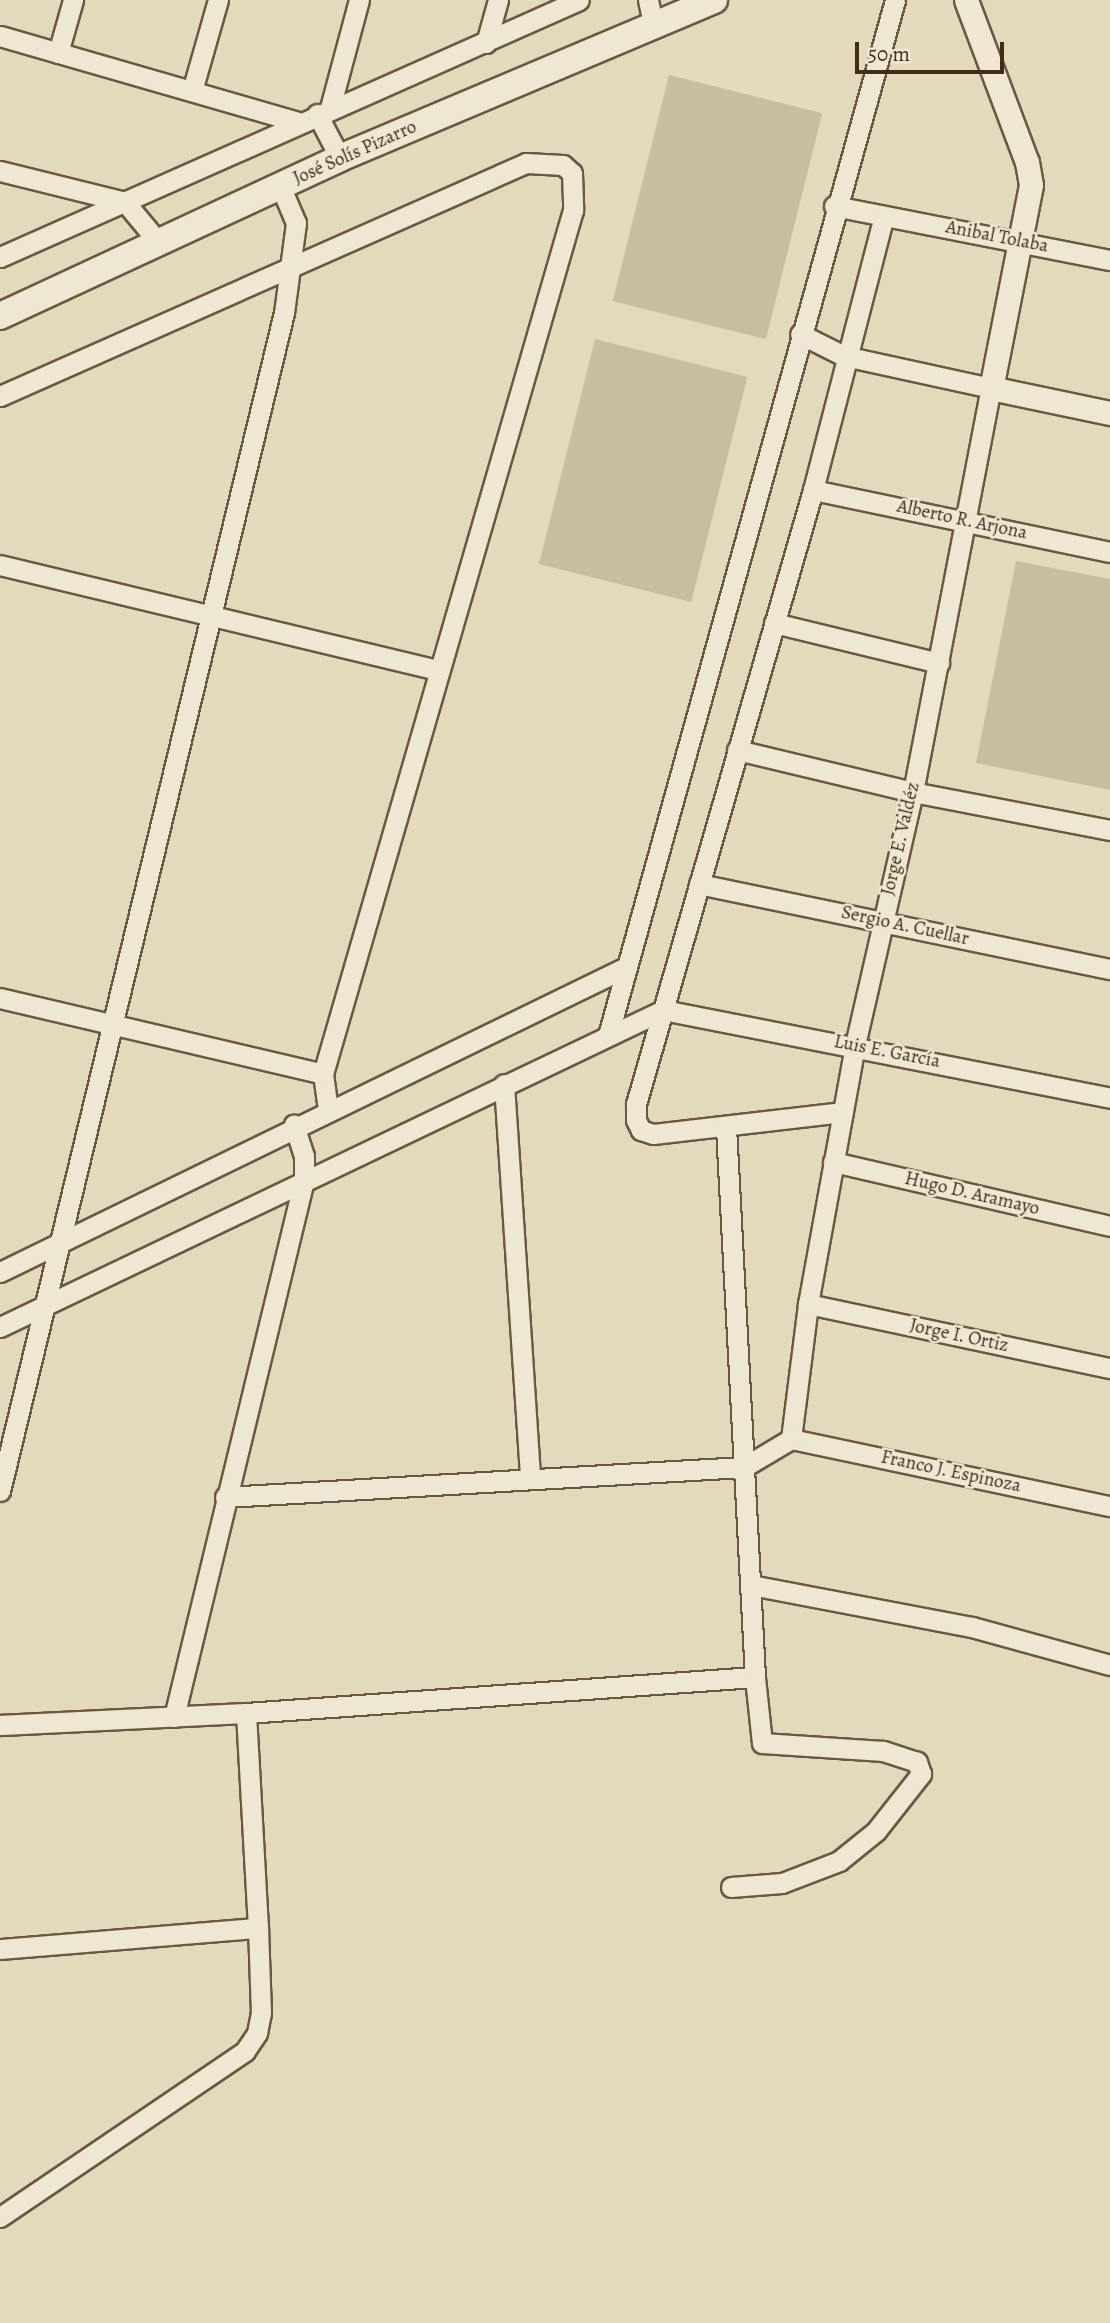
<!DOCTYPE html>
<meta charset="utf-8">
<style>
body{margin:0}
#map{position:relative;width:1110px;height:2323px;overflow:hidden;background:#e3dabd;font-family:Alegreya,serif}
div>[style]{position:absolute}
.green>*{inset:0;background:#c7bda1;transform-origin:0 0}
.roads{filter:drop-shadow(2px 0 #6a5840) drop-shadow(-2px 0 #6a5840) drop-shadow(0 2px #6a5840) drop-shadow(0 -2px #6a5840)}
.minor>*{height:19px;margin:-9.5px;padding:0 9.5px;transform-origin:9.5px;border-radius:9.5px;background:#ede7d4}
.tertiary>*{height:23px;margin:-11.5px;padding:0 11.5px;transform-origin:11.5px;border-radius:11.5px;background:#ede7d4}
.secondary>*{height:26px;margin:-13px;padding:0 13px;transform-origin:13px;border-radius:13px;background:#ede7d4}
span{translate:-50% -50%;white-space:nowrap;text-align:center;line-height:1.15;-webkit-text-stroke:5px #ede7d4;paint-order:stroke}
.street-label{font-size:19px;color:#412d17}
.scale{position:absolute;left:855px;top:42px;width:149px;height:32px;box-sizing:border-box;border:4px solid #412d17;border-top:0;padding-left:9px;font-size:21px;line-height:24px;white-space:nowrap;color:#412d17;-webkit-text-stroke:5px #ede7d4;paint-order:stroke}
</style>
<div id="map">
<div class="green">
<div style="left:669px;top:75px;width:158px;height:233px;rotate:14deg"></div>
<div style="left:595px;top:339px;width:157px;height:232px;rotate:14deg"></div>
<div style="clip-path:polygon(1016px 561px,1110px 579px,1110px 790px,976px 763px)"></div>
</div>
<div class="roads">
<div class="minor">
<div style="left:648px;top:0;width:25px;rotate:78deg"></div>
<div style="left:0;top:36px;width:309px;rotate:16.1deg"></div>
<div style="left:486px;top:43px;width:45px;rotate:-74.4deg"></div>
<div style="left:58px;top:53px;width:55px;rotate:-74.2deg"></div>
<div style="left:192px;top:91px;width:95px;rotate:-74.1deg"></div>
<div style="left:330px;top:108px;width:112px;rotate:-75deg"></div>
<div style="left:317px;top:114px;width:50px;rotate:62.4deg"></div>
<div style="left:0;top:171px;width:129px;rotate:13.9deg"></div>
<div style="left:125px;top:202px;width:53px;rotate:50.3deg"></div>
<div style="left:834px;top:206px;width:281px;rotate:11.1deg"></div>
<div style="left:0;top:257px;width:633px;rotate:-23.93deg"></div>
<div style="left:0;top:396px;width:575px;rotate:-23.89deg"></div>
<div style="left:526px;top:163px;width:37px;rotate:3deg"></div>
<div style="left:563px;top:165px;width:12px;rotate:42deg"></div>
<div style="left:572px;top:173px;width:37px;rotate:88deg"></div>
<div style="left:573px;top:210px;width:899px;rotate:106.14deg"></div>
<div style="left:323px;top:1074px;width:34px;rotate:82deg"></div>
<div style="left:813px;top:490px;width:303px;rotate:11.8deg"></div>
<div style="left:0;top:565px;width:449px;rotate:13.5deg"></div>
<div style="left:774px;top:623px;width:170px;rotate:13.6deg"></div>
<div style="left:737px;top:750px;width:181px;rotate:13.4deg"></div>
<div style="left:913px;top:792px;width:201px;rotate:10.9deg"></div>
<div style="left:699px;top:884px;width:420px;rotate:11.7deg"></div>
<div style="left:0;top:998px;width:332px;rotate:13.2deg"></div>
<div style="left:609px;top:1032px;width:1071px;rotate:-74.51deg"></div>
<div style="left:504px;top:1084px;width:395px;rotate:86.2deg"></div>
<div style="left:843px;top:1112px;width:191px;rotate:173.4deg"></div>
<div style="left:653px;top:1134px;width:13px;rotate:-162deg"></div>
<div style="left:641px;top:1130px;width:11px;rotate:-117deg"></div>
<div style="left:636px;top:1120px;width:16px;rotate:-90deg"></div>
<div style="left:636px;top:1104px;width:639px;rotate:-73.92deg"></div>
<div style="left:813px;top:490px;width:283px;rotate:-75.5deg"></div>
<div style="left:833px;top:1162px;width:284px;rotate:13deg"></div>
<div style="left:0;top:1272px;width:694px;rotate:-25.97deg"></div>
<div style="left:808px;top:1304px;width:309px;rotate:12deg"></div>
<div style="left:0;top:1327px;width:735px;rotate:-25.55deg"></div>
<div style="left:663px;top:1010px;width:456px;rotate:11.1deg"></div>
<div style="left:791px;top:1439px;width:136px;rotate:-82.8deg"></div>
<div style="left:808px;top:1304px;width:263px;rotate:-79.7deg"></div>
<div style="left:855px;top:1045px;width:260px;rotate:-77.1deg"></div>
<div style="left:913px;top:792px;width:411px;rotate:-79.1deg"></div>
<div style="left:991px;top:388px;width:150px;rotate:-167.7deg"></div>
<div style="left:844px;top:356px;width:49px;rotate:-153.4deg"></div>
<div style="left:791px;top:1439px;width:326px;rotate:11.9deg"></div>
<div style="left:0;top:1491px;width:1212px;rotate:-76.45deg"></div>
<div style="left:284px;top:313px;width:91px;rotate:-82.4deg"></div>
<div style="left:296px;top:223px;width:39px;rotate:-113deg"></div>
<div style="left:225px;top:1497px;width:520px;rotate:-3.31deg"></div>
<div style="left:744px;top:1467px;width:55px;rotate:-30.8deg"></div>
<div style="left:751px;top:1585px;width:225px;rotate:10.8deg"></div>
<div style="left:972px;top:1627px;width:143px;rotate:15.4deg"></div>
<div style="left:174px;top:1717px;width:553px;rotate:-76.39deg"></div>
<div style="left:304px;top:1180px;width:24px;rotate:-90deg"></div>
<div style="left:304px;top:1156px;width:33px;rotate:-108deg"></div>
<div style="left:0;top:1725px;width:246px;rotate:-2.8deg"></div>
<div style="left:246px;top:1713px;width:510px;rotate:-4.05deg"></div>
<div style="left:755px;top:1677px;width:551px;rotate:-93.02deg"></div>
<div style="left:731px;top:1887px;width:51px;rotate:-4.5deg"></div>
<div style="left:782px;top:1883px;width:61px;rotate:-21.1deg"></div>
<div style="left:839px;top:1861px;width:48px;rotate:-39deg"></div>
<div style="left:876px;top:1831px;width:73px;rotate:-51.7deg"></div>
<div style="left:921px;top:1774px;width:13px;rotate:-108deg"></div>
<div style="left:917px;top:1762px;width:36px;rotate:-162deg"></div>
<div style="left:883px;top:1751px;width:121px;rotate:-176.2deg"></div>
<div style="left:762px;top:1743px;width:66px;rotate:-96.1deg"></div>
<div style="left:0;top:1949px;width:259px;rotate:-4.7deg"></div>
<div style="left:0;top:2217px;width:296px;rotate:-34.1deg"></div>
<div style="left:245px;top:2051px;width:22px;rotate:-56deg"></div>
<div style="left:257px;top:2033px;width:20px;rotate:-79deg"></div>
<div style="left:261px;top:2013px;width:85px;rotate:-92deg"></div>
<div style="left:258px;top:1928px;width:215px;rotate:-93.2deg"></div>
</div>
<div class="tertiary">
<div style="left:966px;top:0;width:173px;rotate:69.4deg"></div>
<div style="left:1027px;top:162px;width:23px;rotate:80deg"></div>
<div style="left:1031px;top:185px;width:207px;rotate:101.1deg"></div>
<div style="left:991px;top:388px;width:122px;rotate:11.9deg"></div>
</div>
<div class="secondary">
<div style="left:0;top:316px;width:375px;rotate:-24.9deg"></div>
<div style="left:340px;top:158px;width:406px;rotate:-22.9deg"></div>
</div>
</div>
<div class="street-label">
<span style="left:355px;top:153px;rotate:-24deg">José Solís Pizarro</span>
<span style="left:997px;top:237px;rotate:11deg">Anibal Tolaba</span>
<span style="left:962px;top:520px;rotate:12deg">Alberto R. Arjona</span>
<span style="left:901px;top:839px;rotate:-77deg">Jorge E. Valdéz</span>
<span style="left:905px;top:926px;rotate:12deg">Sergio A. Cuellar</span>
<span style="left:887px;top:1052px;rotate:11deg">Luis E. García</span>
<span style="left:972px;top:1194px;rotate:13deg">Hugo D. Aramayo</span>
<span style="left:959px;top:1336px;rotate:12deg">Jorge I. Ortiz</span>
<span style="left:951px;top:1472px;rotate:12deg">Franco J. Espinoza</span>
</div>
<div class="scale">50 m</div>
</div>
